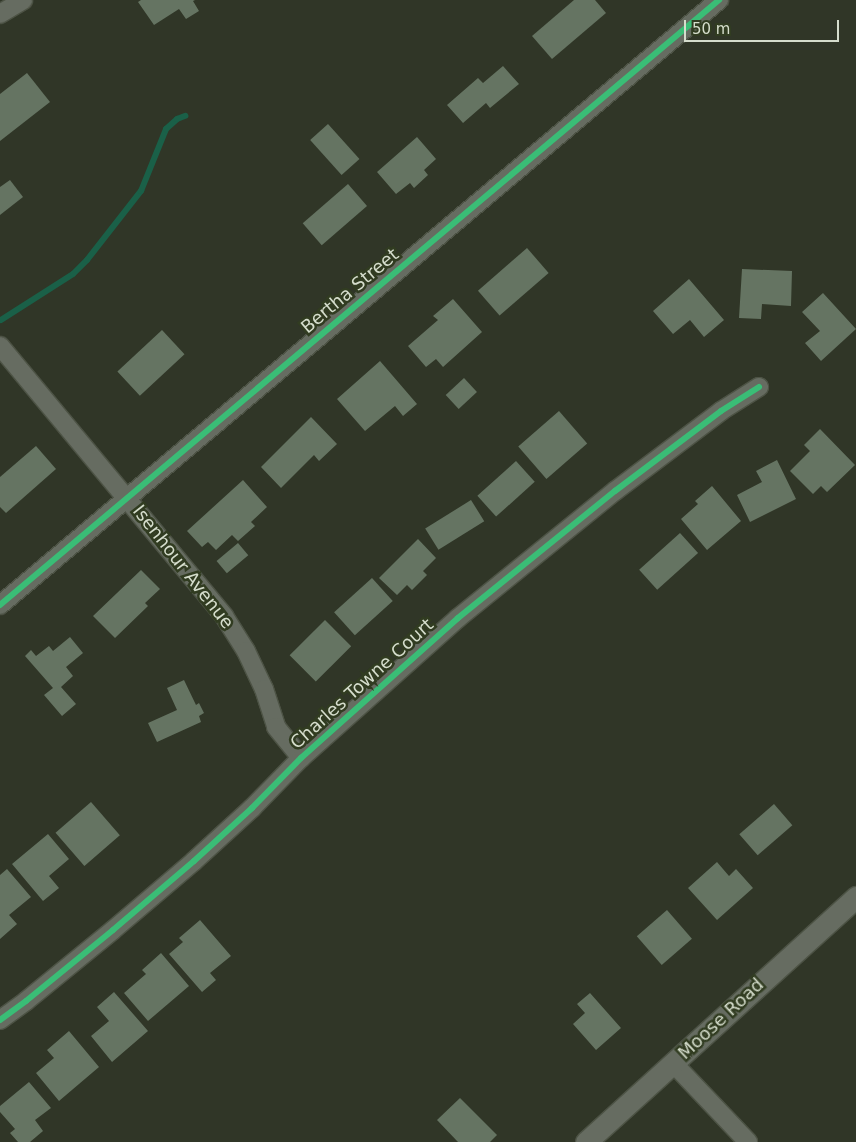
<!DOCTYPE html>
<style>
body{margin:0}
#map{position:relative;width:856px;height:1142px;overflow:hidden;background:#303627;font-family:"DejaVu Sans",sans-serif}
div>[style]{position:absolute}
.stream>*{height:6px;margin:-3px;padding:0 3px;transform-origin:3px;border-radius:3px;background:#1a6048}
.building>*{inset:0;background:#657462;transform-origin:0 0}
.roads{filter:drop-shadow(1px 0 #4d5345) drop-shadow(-1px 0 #4d5345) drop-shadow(0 1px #4d5345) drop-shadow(0 -1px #4d5345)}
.minor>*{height:18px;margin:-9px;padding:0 9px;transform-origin:9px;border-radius:9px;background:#666c61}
.tertiary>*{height:21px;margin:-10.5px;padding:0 10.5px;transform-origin:10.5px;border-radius:10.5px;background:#666c61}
.cycleway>*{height:6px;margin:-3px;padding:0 3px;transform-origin:3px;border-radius:3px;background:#3abd76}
span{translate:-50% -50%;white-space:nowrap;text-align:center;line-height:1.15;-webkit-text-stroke:5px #313c21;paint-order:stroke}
.street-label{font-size:18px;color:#d5ddcc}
.scale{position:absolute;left:684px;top:20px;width:155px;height:22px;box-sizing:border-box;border:2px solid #d5ddcc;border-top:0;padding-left:6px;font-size:15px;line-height:18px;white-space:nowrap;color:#d5ddcc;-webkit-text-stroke:4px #313c21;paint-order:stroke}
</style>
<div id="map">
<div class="stream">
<div style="left:1px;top:320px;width:85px;rotate:-32.6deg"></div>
<div style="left:73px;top:274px;width:20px;rotate:-45deg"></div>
<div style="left:87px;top:260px;width:88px;rotate:-52deg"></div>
<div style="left:141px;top:191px;width:67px;rotate:-68deg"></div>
<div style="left:166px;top:129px;width:15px;rotate:-42deg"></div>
<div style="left:177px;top:119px;width:9px;rotate:-21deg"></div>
</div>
<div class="building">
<div style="clip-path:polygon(141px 0,195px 0,193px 1px,199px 11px,186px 19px,179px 9px,154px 25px,138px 2px)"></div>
<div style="clip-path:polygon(574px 0,595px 0,606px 13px,552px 59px,532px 36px)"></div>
<div style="clip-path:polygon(503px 66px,519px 84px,490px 108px,486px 103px,463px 123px,447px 105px,478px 78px,483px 83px)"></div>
<div style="clip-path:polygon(27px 73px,50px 102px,0 141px,0 94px)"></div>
<div style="left:328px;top:124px;width:47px;height:24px;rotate:48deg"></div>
<div style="clip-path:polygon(417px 137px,436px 159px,424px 170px,428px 175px,414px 188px,410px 183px,396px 194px,377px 172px)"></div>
<div style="clip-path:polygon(10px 180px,23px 197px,0 215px,0 187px)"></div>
<div style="left:348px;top:184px;width:29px;height:60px;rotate:49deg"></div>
<div style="left:527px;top:248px;width:33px;height:65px;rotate:49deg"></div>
<div style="clip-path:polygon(742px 269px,792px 271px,791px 306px,762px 304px,761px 319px,739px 318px)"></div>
<div style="clip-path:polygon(689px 279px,724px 320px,704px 337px,690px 320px,673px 334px,653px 311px)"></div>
<div style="clip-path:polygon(823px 293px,856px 329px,821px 361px,805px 343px,820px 331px,802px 312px)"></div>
<div style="clip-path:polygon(453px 299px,482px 332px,443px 367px,436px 359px,426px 367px,408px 346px,438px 320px,433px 316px)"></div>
<div style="left:162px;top:330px;width:33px;height:61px;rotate:47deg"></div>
<div style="clip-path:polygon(380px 361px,417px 404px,403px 416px,395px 406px,365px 431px,337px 399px)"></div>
<div style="left:464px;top:378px;width:19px;height:25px;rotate:47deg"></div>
<div style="left:559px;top:411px;width:43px;height:54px;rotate:49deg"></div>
<div style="clip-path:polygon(311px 417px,337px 444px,319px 461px,314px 455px,281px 488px,261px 467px)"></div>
<div style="clip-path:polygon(820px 429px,855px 465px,827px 492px,821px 486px,813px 494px,790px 471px,810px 451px,804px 445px)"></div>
<div style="clip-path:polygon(36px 446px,56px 469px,6px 513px,0 507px,0 477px)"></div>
<div style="clip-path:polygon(777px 460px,796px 499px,750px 522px,737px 495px,762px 482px,756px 471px)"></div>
<div style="left:516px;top:461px;width:28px;height:52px;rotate:48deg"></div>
<div style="clip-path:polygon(243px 480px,267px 507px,251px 522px,255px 526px,238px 541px,232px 535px,216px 550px,208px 542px,202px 547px,187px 531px)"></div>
<div style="clip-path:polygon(712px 486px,741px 521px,707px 550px,681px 519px,698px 504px,695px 501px)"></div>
<div style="left:471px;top:500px;width:25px;height:54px;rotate:58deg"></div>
<div style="left:680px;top:533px;width:27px;height:55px;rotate:48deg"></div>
<div style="clip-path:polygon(418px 539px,436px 558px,423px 571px,427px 575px,412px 590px,407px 585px,397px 595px,379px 578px)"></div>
<div style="left:238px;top:543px;width:16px;height:28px;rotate:50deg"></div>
<div style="clip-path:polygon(141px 570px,160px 589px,145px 603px,148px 606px,115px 638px,93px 616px)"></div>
<div style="left:372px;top:578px;width:31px;height:51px;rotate:48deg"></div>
<div style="left:325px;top:620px;width:37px;height:50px;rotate:45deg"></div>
<div style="clip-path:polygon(70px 637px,83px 653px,66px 667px,73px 676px,61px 687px,76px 704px,62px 716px,44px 695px,53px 688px,25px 656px,31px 650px,36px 656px,49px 646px,53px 651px)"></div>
<div style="clip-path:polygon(184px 680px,196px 705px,199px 703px,204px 713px,199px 716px,201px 722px,157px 742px,148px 723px,177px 710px,167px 688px)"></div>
<div style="left:91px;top:802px;width:44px;height:47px;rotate:49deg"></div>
<div style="left:774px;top:804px;width:28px;height:46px;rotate:49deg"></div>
<div style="clip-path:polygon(48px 834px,69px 859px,49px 876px,59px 888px,43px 901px,12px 864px)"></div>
<div style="clip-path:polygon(717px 862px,729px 876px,736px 869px,753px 888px,717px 920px,688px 888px)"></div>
<div style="clip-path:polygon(7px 869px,31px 897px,9px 915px,17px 924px,0 939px,0 875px)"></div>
<div style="left:667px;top:910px;width:38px;height:40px;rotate:49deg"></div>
<div style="clip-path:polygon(200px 920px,231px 956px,210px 973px,216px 980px,202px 992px,169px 954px,183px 942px,179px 938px)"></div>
<div style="clip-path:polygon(161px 953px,189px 986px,148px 1021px,124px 993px,146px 974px,142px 970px)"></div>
<div style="clip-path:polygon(114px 992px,148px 1031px,112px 1062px,91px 1036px,109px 1021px,97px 1007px)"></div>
<div style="clip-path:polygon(590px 993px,621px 1028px,596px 1050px,573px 1024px,585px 1013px,577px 1004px)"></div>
<div style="clip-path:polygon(69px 1031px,99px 1067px,59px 1101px,36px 1073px,54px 1058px,47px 1050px)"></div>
<div style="clip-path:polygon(29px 1082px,51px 1108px,35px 1120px,43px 1131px,30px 1142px,18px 1142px,10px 1133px,15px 1129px,0 1112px,0 1106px)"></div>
<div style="clip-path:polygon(460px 1098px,497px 1135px,490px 1142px,458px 1142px,437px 1120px)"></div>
</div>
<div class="roads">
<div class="minor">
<div style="left:0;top:14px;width:27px;rotate:-31deg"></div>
<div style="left:0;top:346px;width:351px;rotate:50.3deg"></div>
<div style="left:224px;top:616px;width:41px;rotate:57.8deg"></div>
<div style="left:246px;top:651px;width:42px;rotate:64.7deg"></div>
<div style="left:264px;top:689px;width:40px;rotate:72deg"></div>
<div style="left:276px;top:727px;width:40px;rotate:51deg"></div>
<div style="left:0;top:605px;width:940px;rotate:-40.08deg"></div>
<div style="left:0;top:1020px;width:32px;rotate:-36deg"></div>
<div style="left:26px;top:1001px;width:112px;rotate:-39.2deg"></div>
<div style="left:113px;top:930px;width:106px;rotate:-40.4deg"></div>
<div style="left:194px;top:861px;width:79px;rotate:-42.4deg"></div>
<div style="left:252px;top:808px;width:70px;rotate:-45.6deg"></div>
<div style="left:301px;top:758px;width:210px;rotate:-41.7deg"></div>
<div style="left:458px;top:618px;width:202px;rotate:-39deg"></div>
<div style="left:615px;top:491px;width:133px;rotate:-37deg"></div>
<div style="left:721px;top:411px;width:45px;rotate:-32.3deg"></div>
<div style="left:673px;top:1063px;width:109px;rotate:46.5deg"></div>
</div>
<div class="tertiary">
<div style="left:586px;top:1142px;width:365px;rotate:-42.2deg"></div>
</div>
</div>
<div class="cycleway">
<div style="left:0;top:605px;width:940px;rotate:-40.08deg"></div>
<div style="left:0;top:1020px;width:32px;rotate:-36deg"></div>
<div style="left:26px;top:1001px;width:112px;rotate:-39.2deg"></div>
<div style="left:113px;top:930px;width:106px;rotate:-40.4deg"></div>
<div style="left:194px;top:861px;width:79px;rotate:-42.4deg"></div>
<div style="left:252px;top:808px;width:70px;rotate:-45.6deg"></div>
<div style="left:301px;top:758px;width:210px;rotate:-41.7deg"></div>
<div style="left:458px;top:618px;width:202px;rotate:-39deg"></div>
<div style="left:615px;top:491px;width:133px;rotate:-37deg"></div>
<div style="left:721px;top:411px;width:45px;rotate:-32.3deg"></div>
</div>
<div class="street-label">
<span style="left:350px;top:291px;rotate:-40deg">Bertha Street</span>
<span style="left:183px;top:567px;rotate:52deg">Isenhour Avenue</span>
<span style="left:362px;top:684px;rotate:-42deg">Charles Towne Court</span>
<span style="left:721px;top:1019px;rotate:-43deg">Moose Road</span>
</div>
<div class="scale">50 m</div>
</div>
